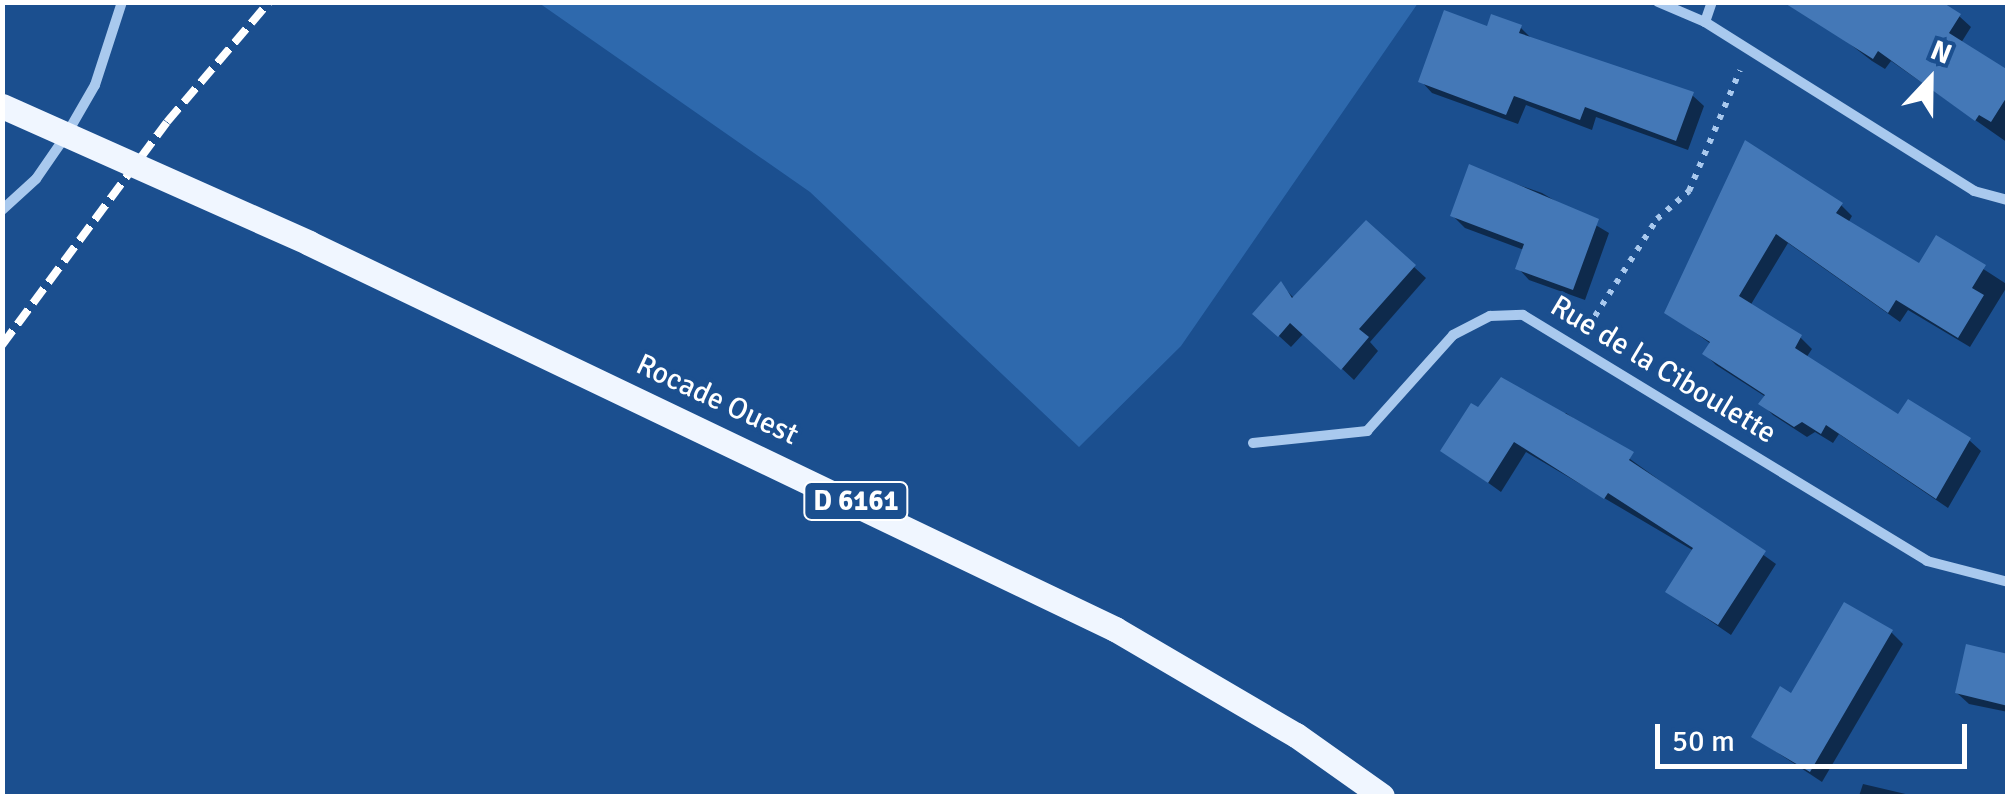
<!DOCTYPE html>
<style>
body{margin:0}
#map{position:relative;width:2010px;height:799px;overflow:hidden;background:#1b4f8f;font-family:Signika,sans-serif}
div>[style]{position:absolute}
.green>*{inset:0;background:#2e69ad}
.shadow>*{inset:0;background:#0007}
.building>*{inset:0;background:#4478b7}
.path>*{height:6px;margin-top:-3px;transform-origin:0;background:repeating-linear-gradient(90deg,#a9c9ee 0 5px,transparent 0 13px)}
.street>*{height:10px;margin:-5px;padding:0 5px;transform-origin:5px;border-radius:5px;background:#a9c9ee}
.primary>*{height:25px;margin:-12.5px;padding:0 12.5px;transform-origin:12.5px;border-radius:12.5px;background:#f0f6ff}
.rail>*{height:8px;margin-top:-4px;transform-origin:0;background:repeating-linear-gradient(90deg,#fff 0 18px,transparent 0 26px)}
.primary-bridge>*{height:25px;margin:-12.5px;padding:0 12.5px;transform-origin:12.5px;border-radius:12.5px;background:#f0f6ff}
span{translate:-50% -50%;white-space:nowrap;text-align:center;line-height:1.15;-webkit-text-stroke:8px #1b4f8f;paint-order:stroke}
.shield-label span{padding:2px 8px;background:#1b4f8f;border:2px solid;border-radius:8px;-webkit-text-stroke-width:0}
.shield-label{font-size:28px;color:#fff;font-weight:700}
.street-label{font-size:30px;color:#fff}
.frame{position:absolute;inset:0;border:5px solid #fff;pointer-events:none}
.north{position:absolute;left:1880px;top:30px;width:100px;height:100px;-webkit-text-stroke:8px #1b4f8f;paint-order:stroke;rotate:22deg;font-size:28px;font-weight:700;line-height:40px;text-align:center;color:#fff}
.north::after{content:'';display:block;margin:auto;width:35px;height:45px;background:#fff;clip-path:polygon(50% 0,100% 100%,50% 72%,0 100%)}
.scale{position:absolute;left:1655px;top:724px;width:312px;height:45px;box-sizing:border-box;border:5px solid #fff;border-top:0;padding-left:12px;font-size:30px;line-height:35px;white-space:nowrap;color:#fff;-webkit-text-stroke:8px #1b4f8f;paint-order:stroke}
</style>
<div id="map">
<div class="green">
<div style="clip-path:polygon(539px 3px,1418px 2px,1418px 3px,1181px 346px,1079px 447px,810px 192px)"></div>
</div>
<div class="shadow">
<div style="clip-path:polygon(1959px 16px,1971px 27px,1961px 43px,2008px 73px,2008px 143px,1891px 61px,1885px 69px,1872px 61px,1816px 18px)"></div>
<div style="clip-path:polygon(1521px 28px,1532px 39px,1692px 95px,1704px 106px,1688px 150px,1596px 117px,1592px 130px,1526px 105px,1518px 124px,1432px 93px,1421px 81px,1489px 29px)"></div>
<div style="clip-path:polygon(1746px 144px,1841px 205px,1852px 216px,1848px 223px,1920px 266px,1937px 239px,2008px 285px,1970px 347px,1908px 310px,1900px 322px,1788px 243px,1750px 306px,1800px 337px,1812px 349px,1806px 358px,1898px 418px,1969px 440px,1981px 451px,1948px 508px,1839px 434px,1833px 443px,1815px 432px,1807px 437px,1773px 415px,1762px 404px,1766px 397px,1716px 365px,1705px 354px,1711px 344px,1667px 312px)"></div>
<div style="clip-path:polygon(1470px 168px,1542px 193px,1609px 233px,1585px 300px,1529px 280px,1518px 268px,1524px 250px,1465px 228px,1453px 216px)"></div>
<div style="clip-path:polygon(1366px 223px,1426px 278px,1370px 342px,1378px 351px,1354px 380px,1304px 333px,1291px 347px,1267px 325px,1281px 285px,1295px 299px)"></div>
<div style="clip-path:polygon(1566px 413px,1776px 564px,1731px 635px,1668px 592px,1694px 551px,1526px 452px,1501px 492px,1444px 451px)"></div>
<div style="clip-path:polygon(1891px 632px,1903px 644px,1822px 782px,1754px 737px)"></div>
<div style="clip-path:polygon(2008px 656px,2008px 712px,1969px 704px,1957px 693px)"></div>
<div style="clip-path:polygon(1863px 784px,1914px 796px,1859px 796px)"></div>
</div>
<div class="building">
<div style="clip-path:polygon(1783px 2px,1942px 2px,1961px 14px,1949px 33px,2008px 70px,2008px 95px,1991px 122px,1979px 115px,1975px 121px,1878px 51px,1873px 59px)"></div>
<div style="clip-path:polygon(1444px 10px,1487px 26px,1491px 14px,1522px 25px,1519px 33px,1694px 92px,1676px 141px,1585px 107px,1580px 120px,1514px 96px,1506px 115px,1418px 82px)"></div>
<div style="clip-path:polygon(1745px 140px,1843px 203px,1836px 213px,1919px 263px,1936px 235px,1986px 265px,1972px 288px,1984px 295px,1958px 338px,1896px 300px,1888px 313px,1776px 234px,1739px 296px,1802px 335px,1795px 348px,1898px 414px,1908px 399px,1971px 438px,1936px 499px,1826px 425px,1821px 434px,1802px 422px,1794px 427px,1758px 404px,1765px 395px,1702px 354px,1710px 342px,1664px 313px)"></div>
<div style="clip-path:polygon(1469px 164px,1599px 219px,1573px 290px,1515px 269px,1524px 244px,1450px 216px)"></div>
<div style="clip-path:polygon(1366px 220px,1416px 265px,1359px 329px,1369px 337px,1341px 370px,1290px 323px,1278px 337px,1252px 314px,1281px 281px,1292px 298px)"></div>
<div style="clip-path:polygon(1501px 377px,1634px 452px,1629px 460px,1766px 551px,1718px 625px,1665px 592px,1693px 548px,1608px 493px,1604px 499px,1514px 442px,1488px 483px,1440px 451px,1471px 403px,1478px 407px)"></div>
<div style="clip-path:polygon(1844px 602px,1893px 630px,1810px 772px,1751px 737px,1780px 686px,1791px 693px)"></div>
<div style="clip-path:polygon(1966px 644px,2008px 654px,2008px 706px,1955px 693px)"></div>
</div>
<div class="path">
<div style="left:1588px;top:327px;width:128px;rotate:-57.4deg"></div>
<div style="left:1657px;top:219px;width:43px;rotate:-41.2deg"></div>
<div style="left:1689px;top:191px;width:131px;rotate:-67.1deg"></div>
</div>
<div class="street">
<div style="left:1658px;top:2px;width:51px;rotate:23.1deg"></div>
<div style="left:1705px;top:22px;width:318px;rotate:32.1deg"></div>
<div style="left:1974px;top:191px;width:35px;rotate:15deg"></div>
<div style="left:1705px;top:22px;width:21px;rotate:-71deg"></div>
<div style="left:2px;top:210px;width:46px;rotate:-42.4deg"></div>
<div style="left:36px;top:179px;width:51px;rotate:-55.4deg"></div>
<div style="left:65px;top:137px;width:60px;rotate:-60deg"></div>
<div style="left:95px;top:85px;width:87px;rotate:-72deg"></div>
<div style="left:1253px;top:443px;width:115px;rotate:-6deg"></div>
<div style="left:1367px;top:431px;width:129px;rotate:-48.1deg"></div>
<div style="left:1453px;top:335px;width:42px;rotate:-27.2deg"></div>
<div style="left:1490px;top:316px;width:33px;rotate:-2deg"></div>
<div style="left:1523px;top:315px;width:473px;rotate:31.3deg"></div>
<div style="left:1927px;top:561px;width:84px;rotate:14.5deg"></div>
</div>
<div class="primary">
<div style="left:309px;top:243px;width:894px;rotate:25.59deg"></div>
<div style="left:1115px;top:629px;width:210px;rotate:30.4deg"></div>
<div style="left:1296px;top:735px;width:105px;rotate:35.3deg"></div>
</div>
<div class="rail">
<div style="left:2px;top:345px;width:277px;rotate:-53.5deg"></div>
<div style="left:167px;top:122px;width:157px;rotate:-49.6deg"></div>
</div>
<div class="primary-bridge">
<div style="left:2px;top:106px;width:336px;rotate:24deg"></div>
</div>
<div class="shield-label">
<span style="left:856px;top:501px">D 6161</span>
</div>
<div class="street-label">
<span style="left:1663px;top:370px;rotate:31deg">Rue de la Ciboulette</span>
<span style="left:717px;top:400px;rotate:25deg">Rocade Ouest</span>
</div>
<div class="frame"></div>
<div class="north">N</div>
<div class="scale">50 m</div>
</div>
